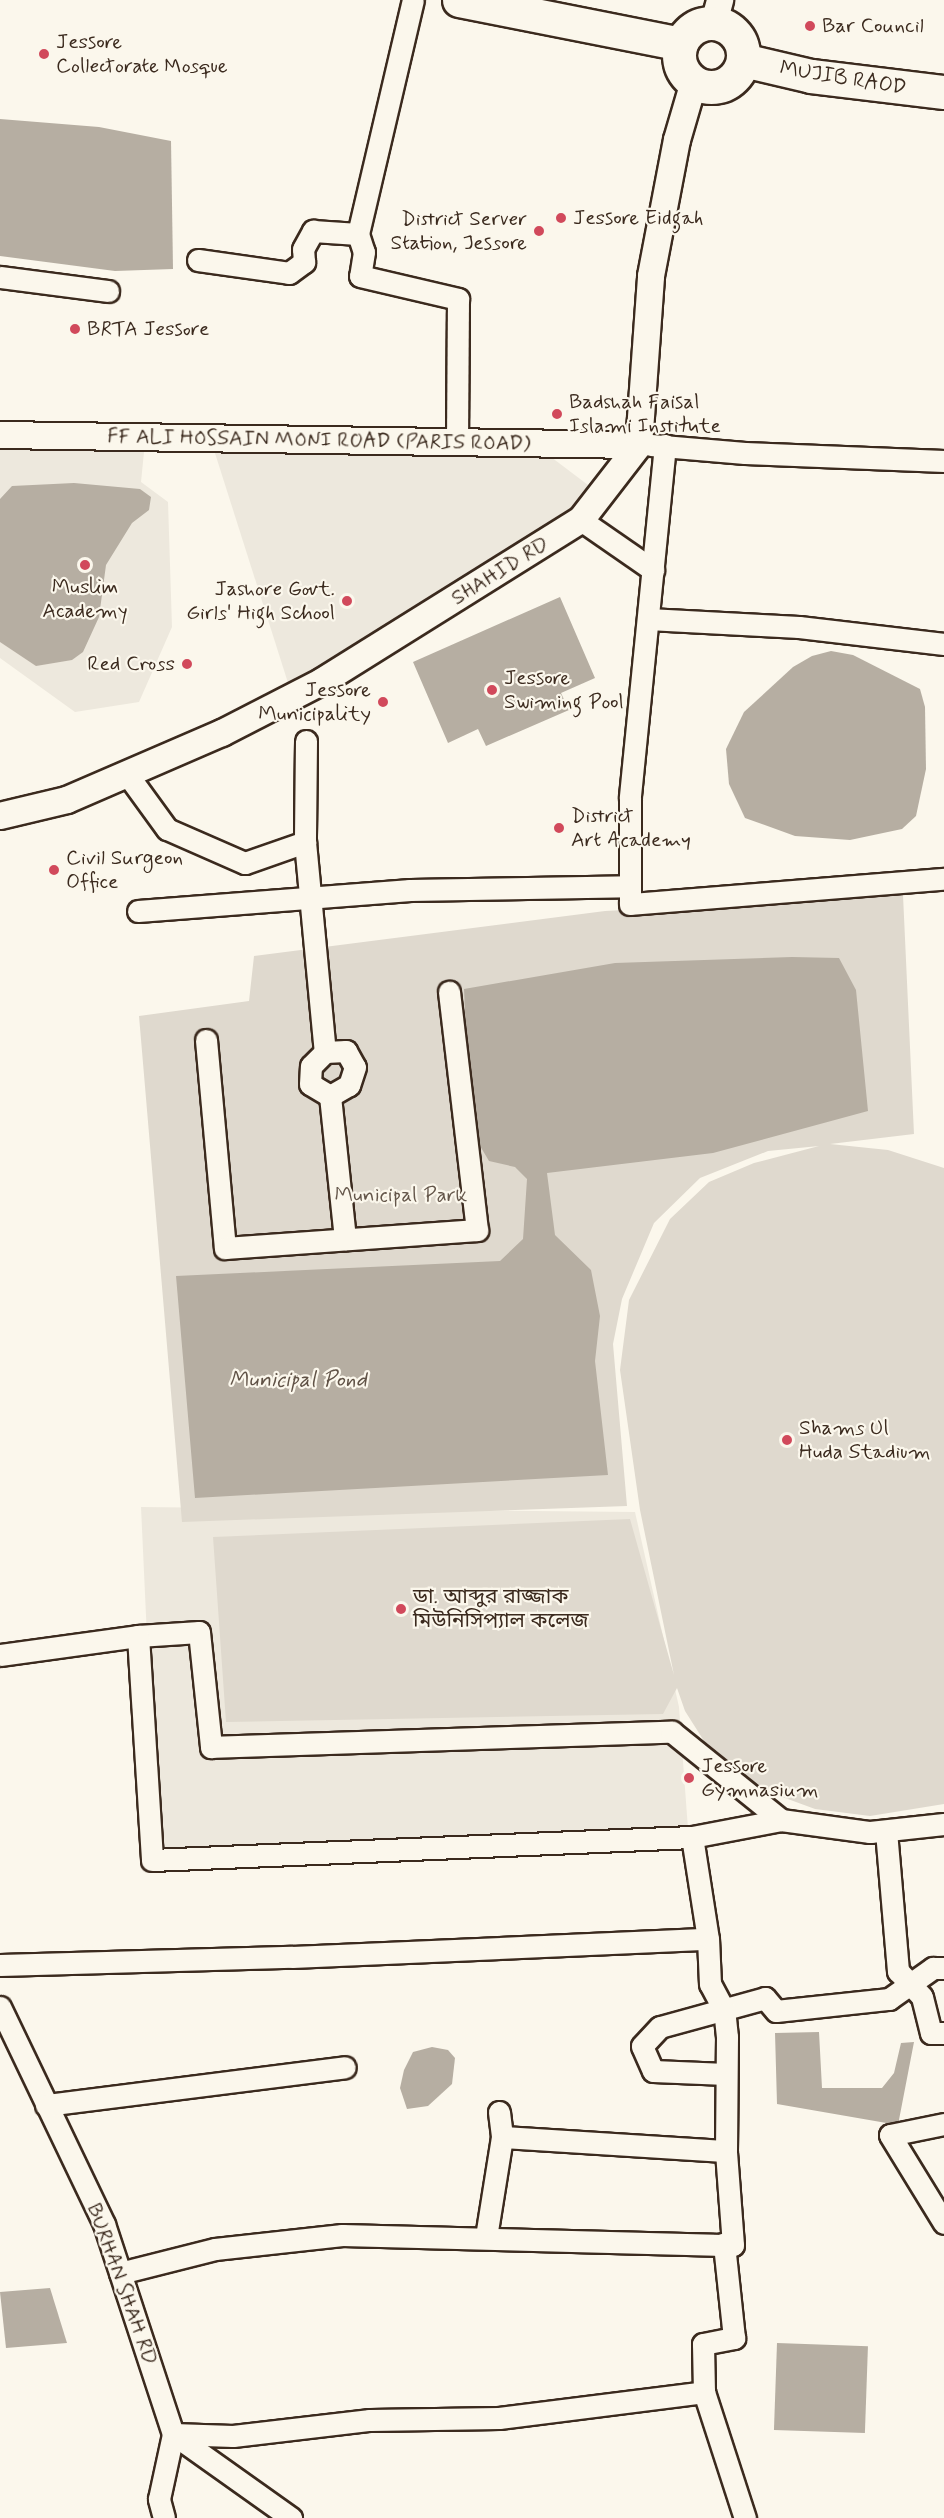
<!DOCTYPE html>
<meta charset="utf-8">
<style>
body{margin:0}
#map{position:relative;width:944px;height:2518px;overflow:hidden;background:#fbf7ec;font-family:Mynerve,"Noto Sans Bengali",sans-serif}
div>[style]{position:absolute}
.built>*{inset:0;background:#ede8dd}
.green>*{inset:0;background:#dfd9ce}
.water>*{inset:0;background:#b6aea2;transform-origin:0 0}
.roads{filter:drop-shadow(2px 0 #3b2a1e) drop-shadow(-2px 0 #3b2a1e) drop-shadow(0 2px #3b2a1e) drop-shadow(0 -2px #3b2a1e)}
.minor>*{height:21px;margin:-10.5px;padding:0 10.5px;transform-origin:10.5px;border-radius:10.5px;background:#fbf7ec}
.tertiary>*{height:26px;margin:-13px;padding:0 13px;transform-origin:13px;border-radius:13px;background:#fbf7ec}
.trunk>*{height:33px;margin:-16.5px;padding:0 16.5px;transform-origin:16.5px;border-radius:16.5px;background:#fbf7ec}
.trunk>.ring{margin:-16.5px;padding:0;box-sizing:content-box;background:none;border:33px solid #fbf7ec;border-radius:50%}
.dots>*{width:16px;height:16px;translate:-50% -50%;box-sizing:border-box;border:3px solid #fbf7ec;border-radius:50%}
span{translate:-50% -50%;white-space:nowrap;text-align:center;line-height:1.15;-webkit-text-stroke:4.5px #fbf7ec;paint-order:stroke}
.poi-label{font-size:21px;color:#3b2a1e}
.left{translate:0 -50%;text-align:left}
.right{translate:-100% -50%;text-align:right}
.street-label{font-size:21px;color:#3b2a1e}
.park-label{font-size:21px;color:#64564a}
.water-label{font-size:22px;color:#605246;font-style:italic}
</style>
<div id="map">
<div class="built">
<div style="clip-path:polygon(0 441px,145px 442px,141px 482px,168px 502px,172px 627px,139px 702px,75px 712px,0 658px)"></div>
<div style="clip-path:polygon(214px 450px,551px 457px,588px 485px,587px 500px,575px 516px,289px 686px)"></div>
<div style="clip-path:polygon(141px 1507px,635px 1512px,679px 1707px,688px 1829px,157px 1854px)"></div>
</div>
<div class="green">
<div style="clip-path:polygon(903px 895px,914px 1134px,830px 1144px,888px 1150px,944px 1168px,944px 1804px,870px 1816px,815px 1809px,747px 1784px,718px 1763px,685px 1711px,677px 1688px,663px 1714px,226px 1722px,213px 1537px,630px 1519px,674px 1675px,640px 1510px,620px 1370px,629px 1300px,670px 1219px,709px 1182px,754px 1163px,819px 1146px,768px 1151px,700px 1178px,654px 1223px,622px 1299px,613px 1344px,627px 1506px,182px 1522px,139px 1016px,249px 1001px,254px 956px,605px 911px)"></div>
</div>
<div class="water">
<div style="clip-path:polygon(0 119px,99px 127px,171px 141px,173px 269px,115px 271px,0 256px)"></div>
<div style="clip-path:polygon(74px 483px,140px 489px,151px 497px,149px 510px,132px 523px,106px 565px,99px 617px,83px 652px,72px 660px,36px 666px,0 642px,0 499px,12px 486px)"></div>
<div style="clip-path:polygon(560px 597px,595px 678px,561px 693px,569px 710px,486px 746px,478px 729px,448px 743px,413px 662px)"></div>
<div style="clip-path:polygon(831px 651px,853px 655px,920px 689px,925px 707px,926px 769px,916px 816px,902px 829px,850px 840px,795px 836px,745px 818px,729px 784px,726px 749px,744px 712px,793px 667px,812px 656px)"></div>
<div style="clip-path:polygon(792px 957px,839px 958px,856px 990px,868px 1111px,713px 1153px,547px 1173px,555px 1235px,591px 1270px,600px 1316px,595px 1361px,608px 1475px,195px 1498px,176px 1276px,500px 1261px,523px 1239px,527px 1179px,515px 1167px,489px 1161px,470px 1129px,464px 989px,615px 963px)"></div>
<div style="clip-path:polygon(819px 2032px,822px 2088px,882px 2088px,894px 2073px,901px 2043px,914px 2042px,898px 2125px,777px 2104px,775px 2033px)"></div>
<div style="clip-path:polygon(432px 2047px,448px 2050px,455px 2058px,452px 2084px,428px 2106px,407px 2109px,400px 2088px,404px 2070px,413px 2052px)"></div>
<div style="clip-path:polygon(50px 2288px,67px 2343px,6px 2348px,0 2292px)"></div>
<div style="left:777px;top:2343px;width:91px;height:87px;rotate:2deg"></div>
</div>
<div class="roads">
<div class="minor">
<div style="left:358px;top:234px;width:240px;rotate:-76.8deg"></div>
<div style="left:198px;top:260px;width:92px;rotate:8.1deg"></div>
<div style="left:289px;top:273px;width:19px;rotate:-36deg"></div>
<div style="left:304px;top:262px;width:13px;rotate:-94deg"></div>
<div style="left:303px;top:249px;width:21px;rotate:-61deg"></div>
<div style="left:313px;top:231px;width:45px;rotate:3.8deg"></div>
<div style="left:358px;top:234px;width:19px;rotate:72deg"></div>
<div style="left:364px;top:252px;width:24px;rotate:99deg"></div>
<div style="left:360px;top:276px;width:101px;rotate:13.2deg"></div>
<div style="left:458px;top:299px;width:143px;rotate:90.4deg"></div>
<div style="left:0;top:277px;width:109px;rotate:7.4deg"></div>
<div style="left:651px;top:445px;width:94px;rotate:4.9deg"></div>
<div style="left:745px;top:453px;width:199px;rotate:2.3deg"></div>
<div style="left:665px;top:445px;width:355px;rotate:95.7deg"></div>
<div style="left:630px;top:798px;width:106px;rotate:90deg"></div>
<div style="left:630px;top:904px;width:315px;rotate:-4.6deg"></div>
<div style="left:581px;top:520px;width:88px;rotate:34.8deg"></div>
<div style="left:648px;top:619px;width:151px;rotate:3deg"></div>
<div style="left:799px;top:627px;width:146px;rotate:6.7deg"></div>
<div style="left:306px;top:741px;width:101px;rotate:90.6deg"></div>
<div style="left:305px;top:842px;width:211px;rotate:84.6deg"></div>
<div style="left:127px;top:774px;width:68px;rotate:54deg"></div>
<div style="left:167px;top:829px;width:85px;rotate:23.6deg"></div>
<div style="left:245px;top:863px;width:64px;rotate:-19.3deg"></div>
<div style="left:138px;top:911px;width:273px;rotate:-4.4deg"></div>
<div style="left:410px;top:890px;width:220px;rotate:-1deg"></div>
<div style="left:206px;top:1040px;width:209px;rotate:84.8deg"></div>
<div style="left:225px;top:1248px;width:253px;rotate:-4.1deg"></div>
<div style="left:477px;top:1230px;width:240px;rotate:-96.7deg"></div>
<div style="left:346px;top:1051px;width:18px;rotate:61deg"></div>
<div style="left:355px;top:1067px;width:19px;rotate:108deg"></div>
<div style="left:349px;top:1085px;width:22px;rotate:150deg"></div>
<div style="left:330px;top:1096px;width:23px;rotate:-149deg"></div>
<div style="left:310px;top:1084px;width:18px;rotate:-87deg"></div>
<div style="left:311px;top:1066px;width:20px;rotate:-45deg"></div>
<div style="left:325px;top:1052px;width:21px;rotate:-3deg"></div>
<div style="left:330px;top:1096px;width:144px;rotate:84deg"></div>
<div style="left:138px;top:1636px;width:61px;rotate:-3.8deg"></div>
<div style="left:199px;top:1632px;width:116px;rotate:84deg"></div>
<div style="left:211px;top:1747px;width:461px;rotate:-1.9deg"></div>
<div style="left:672px;top:1732px;width:140px;rotate:38.9deg"></div>
<div style="left:0;top:1655px;width:139px;rotate:-7.8deg"></div>
<div style="left:138px;top:1636px;width:224px;rotate:86.4deg"></div>
<div style="left:152px;top:1860px;width:540px;rotate:-2.44deg"></div>
<div style="left:692px;top:1837px;width:91px;rotate:-10.8deg"></div>
<div style="left:781px;top:1820px;width:90px;rotate:7.7deg"></div>
<div style="left:870px;top:1832px;width:74px;rotate:-6.2deg"></div>
<div style="left:886px;top:1831px;width:141px;rotate:85.1deg"></div>
<div style="left:898px;top:1971px;width:35px;rotate:47deg"></div>
<div style="left:922px;top:1997px;width:37px;rotate:76deg"></div>
<div style="left:931px;top:2033px;width:13px"></div>
<div style="left:0;top:1965px;width:292px;rotate:-1.6deg"></div>
<div style="left:292px;top:1957px;width:416px;rotate:-2.5deg"></div>
<div style="left:0;top:2007px;width:241px;rotate:64.4deg"></div>
<div style="left:104px;top:2224px;width:221px;rotate:71.8deg"></div>
<div style="left:173px;top:2434px;width:145px;rotate:35.4deg"></div>
<div style="left:726px;top:2074px;width:73px;rotate:-177.6deg"></div>
<div style="left:653px;top:2071px;width:27px;rotate:-114deg"></div>
<div style="left:642px;top:2046px;width:26px;rotate:-47deg"></div>
<div style="left:660px;top:2027px;width:109px;rotate:-15.4deg"></div>
<div style="left:765px;top:1998px;width:17px;rotate:50deg"></div>
<div style="left:776px;top:2011px;width:114px;rotate:-6.1deg"></div>
<div style="left:889px;top:1999px;width:54px;rotate:-35.2deg"></div>
<div style="left:933px;top:1968px;width:11px"></div>
<div style="left:46px;top:2105px;width:301px;rotate:-7.2deg"></div>
<div style="left:499px;top:2112px;width:25px;rotate:83deg"></div>
<div style="left:944px;top:2124px;width:55px;rotate:168.5deg"></div>
<div style="left:890px;top:2135px;width:103px;rotate:58.5deg"></div>
<div style="left:486px;top:2237px;width:101px;rotate:-80.9deg"></div>
<div style="left:502px;top:2137px;width:224px;rotate:3.6deg"></div>
<div style="left:120px;top:2273px;width:98px;rotate:-14.2deg"></div>
<div style="left:215px;top:2249px;width:128px;rotate:-6.3deg"></div>
<div style="left:342px;top:2235px;width:391px;rotate:1.5deg"></div>
<div style="left:733px;top:2245px;width:94px;rotate:-94.3deg"></div>
<div style="left:726px;top:2151px;width:114px;rotate:-89.5deg"></div>
<div style="left:727px;top:2037px;width:27px;rotate:-96deg"></div>
<div style="left:724px;top:2010px;width:30px;rotate:-118deg"></div>
<div style="left:710px;top:1984px;width:45px;rotate:-92.5deg"></div>
<div style="left:708px;top:1939px;width:103px;rotate:-98.9deg"></div>
<div style="left:704px;top:2392px;width:133px;rotate:72deg"></div>
<div style="left:164px;top:2518px;width:20px;rotate:-105deg"></div>
<div style="left:159px;top:2499px;width:66px;rotate:-77.8deg"></div>
<div style="left:173px;top:2434px;width:60px;rotate:1.9deg"></div>
<div style="left:233px;top:2436px;width:138px;rotate:-6.7deg"></div>
<div style="left:370px;top:2420px;width:129px;rotate:-0.9deg"></div>
<div style="left:499px;top:2418px;width:207px;rotate:-7.2deg"></div>
<div style="left:704px;top:2392px;width:48px;rotate:-91.2deg"></div>
<div style="left:703px;top:2344px;width:32px;rotate:-11deg"></div>
<div style="left:734px;top:2338px;width:95px;rotate:-96.1deg"></div>
</div>
<div class="tertiary">
<div style="left:714px;top:23px;width:24px;rotate:-75deg"></div>
<div style="left:0;top:435px;width:639px;rotate:0.9deg"></div>
<div style="left:0;top:816px;width:69px;rotate:-13.4deg"></div>
<div style="left:67px;top:800px;width:169px;rotate:-23.4deg"></div>
<div style="left:222px;top:733px;width:114px;rotate:-27.2deg"></div>
<div style="left:323px;top:681px;width:304px;rotate:-32deg"></div>
<div style="left:581px;top:520px;width:95px;rotate:-52.3deg"></div>
<div style="left:639px;top:445px;width:169px;rotate:-85.9deg"></div>
<div style="left:651px;top:276px;width:138px;rotate:-79.2deg"></div>
<div style="left:677px;top:140px;width:60px;rotate:-73.7deg"></div>
</div>
<div class="trunk">
<div style="left:459px;top:0;width:226px;rotate:11.2deg"></div>
<div class="ring" style="left:679px;top:23px;width:31px;height:31px"></div>
<div style="left:743px;top:60px;width:70px;rotate:13.2deg"></div>
<div style="left:811px;top:76px;width:134px;rotate:6.9deg"></div>
</div>
</div>
<div class="dots">
<div style="left:810px;top:26px;background:#d1495b"></div>
<div style="left:44px;top:54px;background:#d1495b"></div>
<div style="left:561px;top:218px;background:#d1495b"></div>
<div style="left:539px;top:231px;background:#d1495b"></div>
<div style="left:75px;top:329px;background:#d1495b"></div>
<div style="left:557px;top:414px;background:#d1495b"></div>
<div style="left:85px;top:565px;background:#d1495b"></div>
<div style="left:347px;top:601px;background:#d1495b"></div>
<div style="left:187px;top:664px;background:#d1495b"></div>
<div style="left:492px;top:690px;background:#d1495b"></div>
<div style="left:383px;top:702px;background:#d1495b"></div>
<div style="left:559px;top:828px;background:#d1495b"></div>
<div style="left:54px;top:870px;background:#d1495b"></div>
<div style="left:787px;top:1440px;background:#d1495b"></div>
<div style="left:401px;top:1609px;background:#d1495b"></div>
<div style="left:689px;top:1778px;background:#d1495b"></div>
</div>
<div class="poi-label">
<span class="left" style="left:822px;top:26px">Bar Council</span>
<span class="left" style="left:56px;top:54px">Jessore<br>Collectorate Mosque</span>
<span class="left" style="left:573px;top:218px">Jessore Eidgah</span>
<span class="right" style="left:527px;top:231px">District Server<br>Station, Jessore</span>
<span class="left" style="left:87px;top:329px">BRTA Jessore</span>
<span class="left" style="left:569px;top:414px">Badshah Faisal<br>Islami Institute</span>
<span style="left:85px;top:599px">Muslim<br>Academy</span>
<span class="right" style="left:335px;top:601px">Jashore Govt.<br>Girls' High School</span>
<span class="right" style="left:175px;top:664px">Red Cross</span>
<span class="left" style="left:504px;top:690px">Jessore<br>Swiming Pool</span>
<span class="right" style="left:371px;top:702px">Jessore<br>Municipality</span>
<span class="left" style="left:571px;top:828px">District<br>Art Academy</span>
<span class="left" style="left:66px;top:870px">Civil Surgeon<br>Office</span>
<span class="left" style="left:799px;top:1440px">Shams Ul<br>Huda Stadium</span>
<span class="left" style="left:413px;top:1609px">ডা. আব্দুর রাজ্জাক<br>মিউনিসিপ্যাল কলেজ</span>
<span class="left" style="left:701px;top:1778px">Jessore<br>Gymnasium</span>
</div>
<div class="street-label">
<span style="left:843px;top:78px;rotate:9deg">MUJIB RAOD</span>
<span style="left:319px;top:440px;rotate:1deg">FF ALI HOSSAIN MONI ROAD (PARIS ROAD)</span>
<span style="left:500px;top:571px;rotate:-32deg">SHAHID RD</span>
<span style="left:122px;top:2284px;rotate:70deg">BURHAN SHAH RD</span>
</div>
<div class="park-label">
<span style="left:401px;top:1195px">Municipal Park</span>
</div>
<div class="water-label">
<span style="left:298px;top:1381px">Municipal Pond</span>
</div>
</div>
